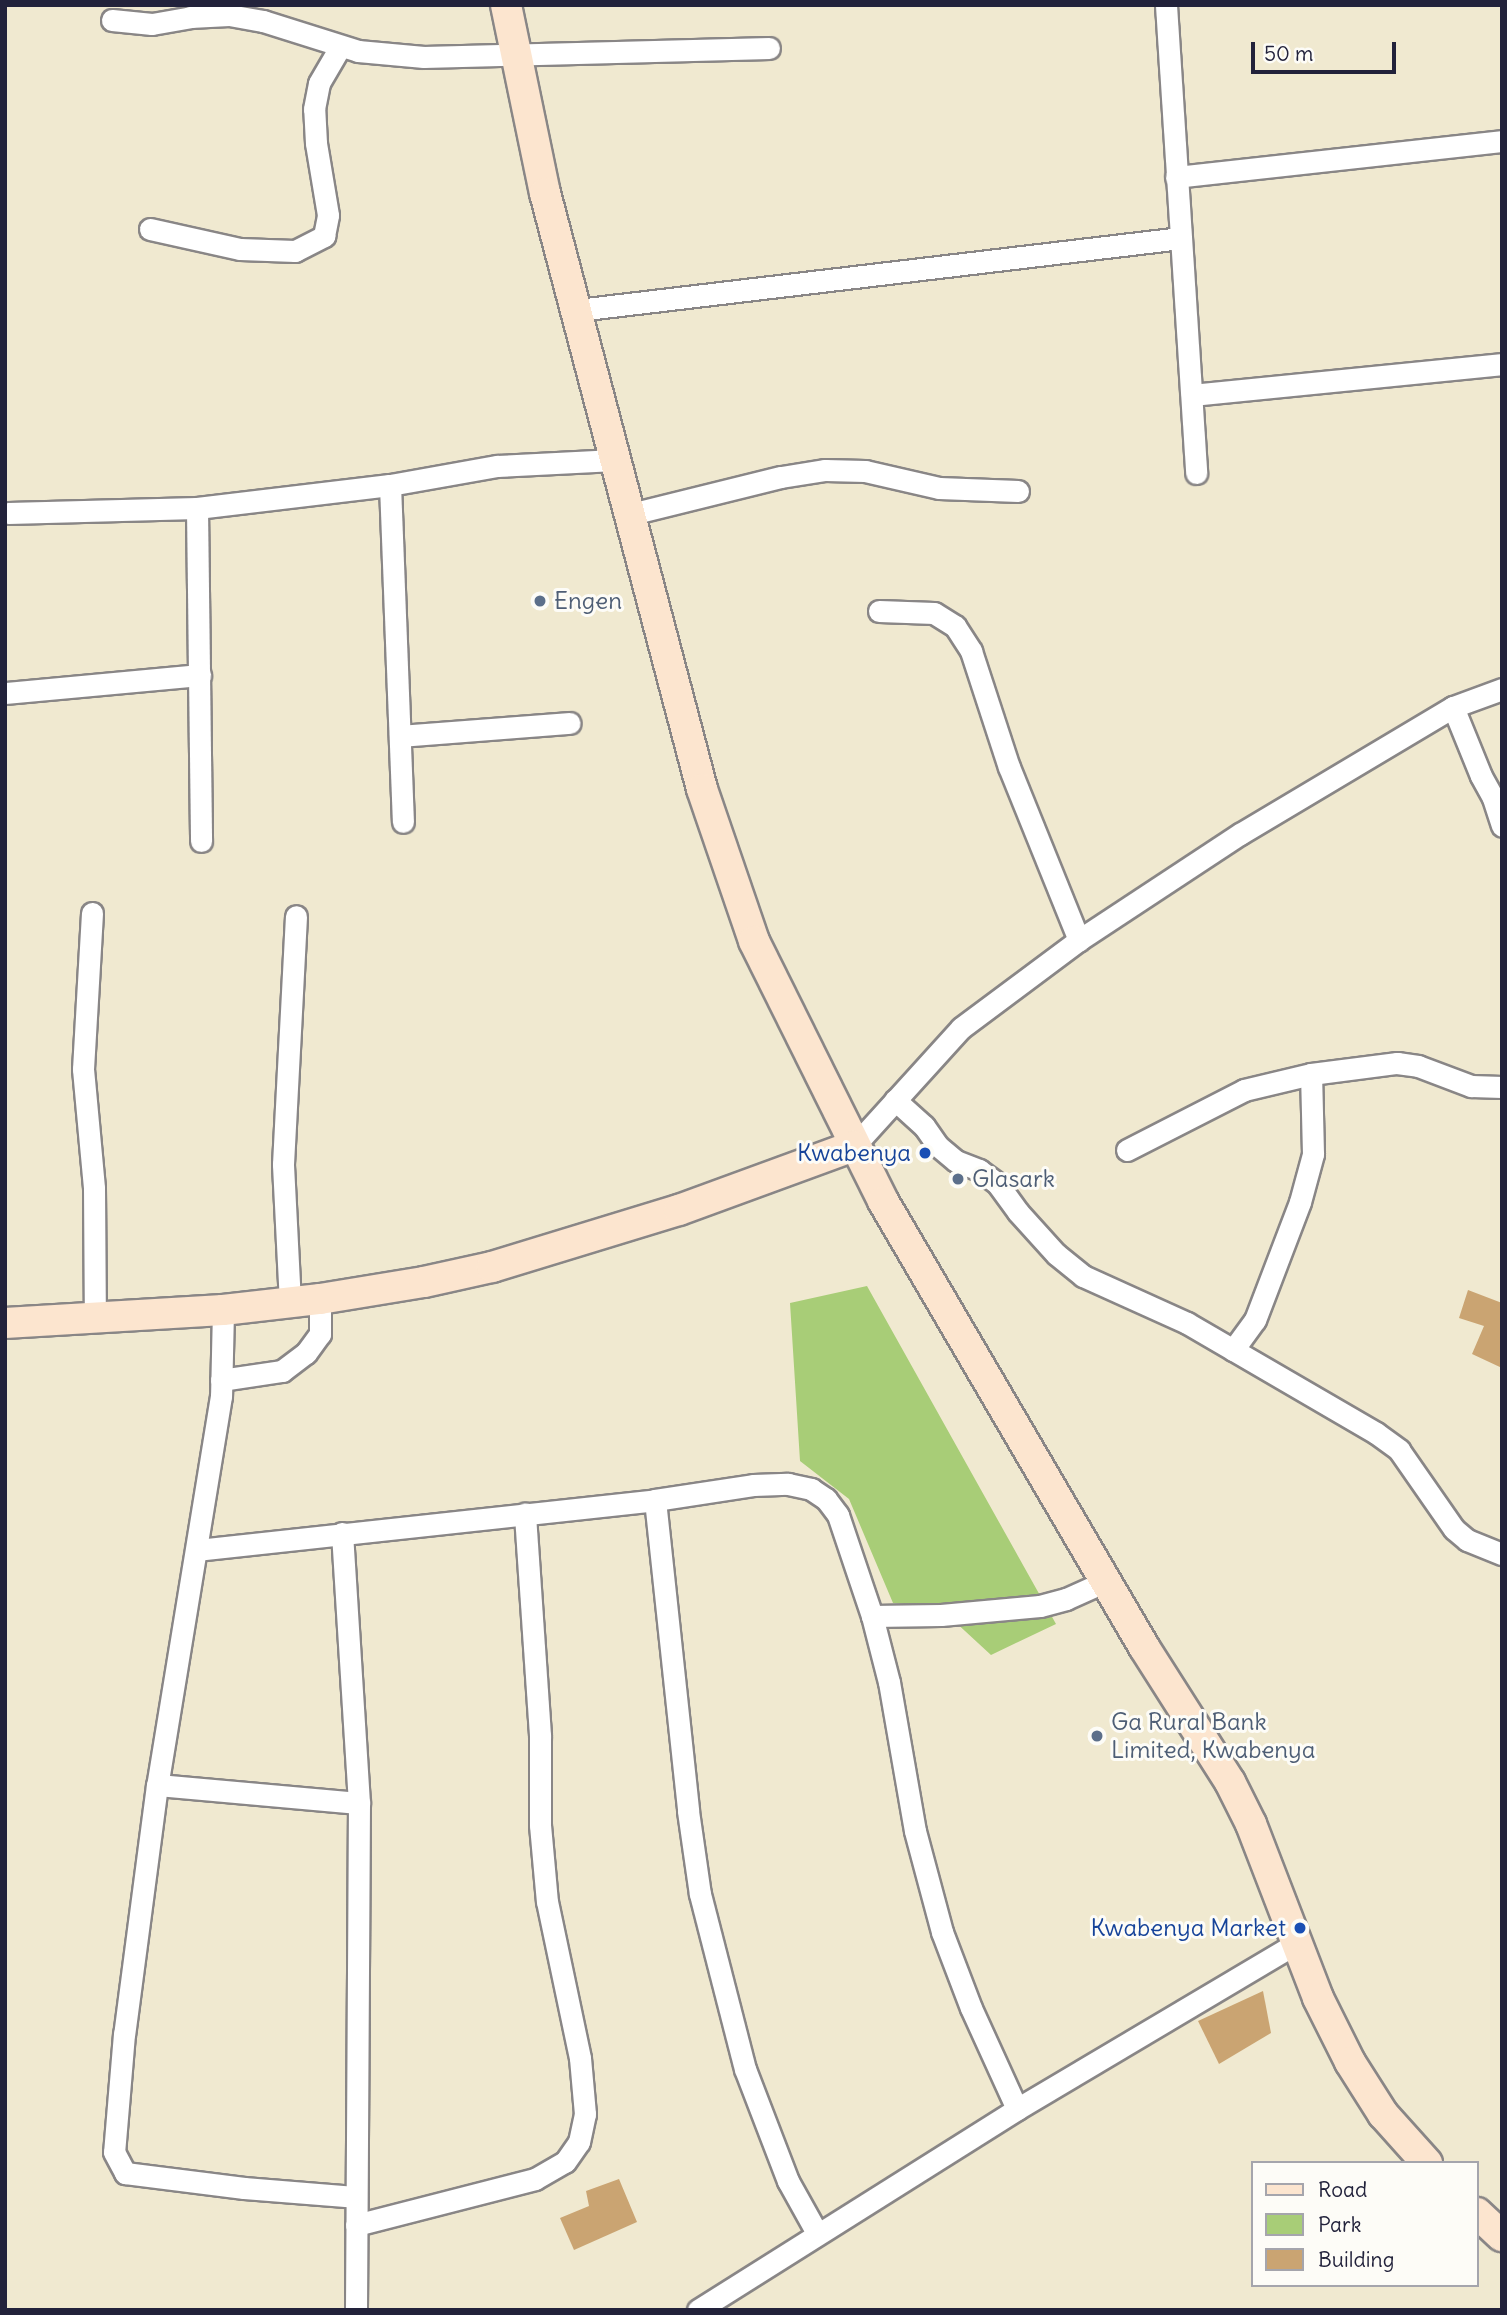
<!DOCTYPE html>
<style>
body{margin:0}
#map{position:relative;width:1507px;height:2315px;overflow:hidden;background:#f0e9d0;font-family:Delius,sans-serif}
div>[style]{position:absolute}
.green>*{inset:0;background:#a8cd77}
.building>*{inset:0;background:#caa472}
.roads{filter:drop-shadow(2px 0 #898686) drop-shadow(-2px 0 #898686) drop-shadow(0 2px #898686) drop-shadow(0 -2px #898686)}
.minor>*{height:21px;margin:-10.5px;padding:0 10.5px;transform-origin:10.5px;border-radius:10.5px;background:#fff}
.secondary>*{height:30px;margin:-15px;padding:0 15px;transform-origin:15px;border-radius:15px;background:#fce5cf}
.dots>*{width:19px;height:19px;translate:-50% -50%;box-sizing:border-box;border:4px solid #fdfcf7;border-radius:50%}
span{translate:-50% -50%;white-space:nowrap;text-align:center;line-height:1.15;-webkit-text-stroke:6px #fdfcf7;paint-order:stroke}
.service-label{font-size:24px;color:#4e5e75}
.left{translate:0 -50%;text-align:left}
.transit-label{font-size:24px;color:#164399}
.right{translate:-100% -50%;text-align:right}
.frame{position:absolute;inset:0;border:7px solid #22223b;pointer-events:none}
.legend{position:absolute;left:1251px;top:2161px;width:228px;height:126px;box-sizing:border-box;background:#fdfcf7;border:2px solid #a5a5ac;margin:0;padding:9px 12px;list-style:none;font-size:21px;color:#22223b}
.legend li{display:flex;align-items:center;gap:14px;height:35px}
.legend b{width:35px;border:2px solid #a5a5ac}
.scale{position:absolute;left:1251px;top:42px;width:145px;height:32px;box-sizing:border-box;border:4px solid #22223b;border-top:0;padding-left:9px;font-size:21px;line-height:24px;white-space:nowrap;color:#22223b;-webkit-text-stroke:5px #fdfcf7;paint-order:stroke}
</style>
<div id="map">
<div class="green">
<div style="clip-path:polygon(867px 1286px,1056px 1624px,991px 1655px,939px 1607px,893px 1603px,849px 1499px,800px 1461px,790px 1303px)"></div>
</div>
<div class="building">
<div style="clip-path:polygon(1468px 1290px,1502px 1303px,1502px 1368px,1472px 1354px,1484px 1326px,1459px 1318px)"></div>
<div style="clip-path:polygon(1263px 1991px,1271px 2033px,1219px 2064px,1198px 2021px)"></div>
<div style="clip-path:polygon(619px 2179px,637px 2222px,574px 2250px,560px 2218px,589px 2206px,586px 2191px)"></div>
</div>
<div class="roads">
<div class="minor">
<div style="left:1166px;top:5px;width:469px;rotate:86.3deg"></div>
<div style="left:112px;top:20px;width:40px;rotate:5.7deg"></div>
<div style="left:152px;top:24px;width:39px;rotate:-10deg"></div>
<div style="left:190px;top:17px;width:39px;rotate:-3deg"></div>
<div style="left:229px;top:15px;width:35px;rotate:10deg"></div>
<div style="left:263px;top:21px;width:100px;rotate:17.5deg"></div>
<div style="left:358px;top:51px;width:66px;rotate:5.2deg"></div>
<div style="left:424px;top:57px;width:345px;rotate:-1.5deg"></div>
<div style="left:1176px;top:177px;width:328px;rotate:-6.3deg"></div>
<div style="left:150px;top:229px;width:92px;rotate:12.5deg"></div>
<div style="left:240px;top:249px;width:55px;rotate:2.1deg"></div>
<div style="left:295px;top:251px;width:33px;rotate:-27deg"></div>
<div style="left:324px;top:236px;width:21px;rotate:-79deg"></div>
<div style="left:328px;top:215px;width:73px;rotate:-99.5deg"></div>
<div style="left:316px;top:143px;width:34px;rotate:-93deg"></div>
<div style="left:314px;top:109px;width:26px;rotate:-79deg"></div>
<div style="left:319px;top:83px;width:42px;rotate:-59.7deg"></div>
<div style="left:578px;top:310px;width:607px;rotate:-6.81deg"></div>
<div style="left:1192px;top:395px;width:312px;rotate:-5.7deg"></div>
<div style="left:390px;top:485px;width:337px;rotate:87.8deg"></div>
<div style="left:197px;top:508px;width:333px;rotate:89.3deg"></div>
<div style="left:8px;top:513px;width:189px;rotate:-1.5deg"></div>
<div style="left:197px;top:508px;width:194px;rotate:-6.8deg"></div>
<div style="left:390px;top:485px;width:109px;rotate:-10.1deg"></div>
<div style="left:497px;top:466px;width:118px;rotate:-2.9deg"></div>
<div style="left:631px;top:514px;width:154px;rotate:-13.9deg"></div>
<div style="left:781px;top:477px;width:45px;rotate:-9deg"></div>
<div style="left:825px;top:470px;width:40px;rotate:1.4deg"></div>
<div style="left:865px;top:471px;width:76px;rotate:12.9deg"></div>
<div style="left:939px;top:488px;width:79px;rotate:2.2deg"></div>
<div style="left:879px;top:611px;width:55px;rotate:2.1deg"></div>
<div style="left:934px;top:613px;width:25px;rotate:32deg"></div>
<div style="left:955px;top:626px;width:30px;rotate:57deg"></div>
<div style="left:971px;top:651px;width:122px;rotate:71.9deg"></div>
<div style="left:1009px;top:767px;width:187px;rotate:68deg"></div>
<div style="left:5px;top:693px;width:196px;rotate:-5.3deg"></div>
<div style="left:1453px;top:707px;width:74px;rotate:67.9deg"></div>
<div style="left:1481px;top:776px;width:25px;rotate:61deg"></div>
<div style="left:1493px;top:798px;width:29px;rotate:72deg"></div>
<div style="left:400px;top:736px;width:170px;rotate:-4.4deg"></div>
<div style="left:92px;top:913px;width:156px;rotate:93.3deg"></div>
<div style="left:83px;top:1069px;width:120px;rotate:84.7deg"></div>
<div style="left:94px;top:1188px;width:130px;rotate:89.6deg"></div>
<div style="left:895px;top:1100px;width:39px;rotate:42deg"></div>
<div style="left:924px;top:1126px;width:24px;rotate:55deg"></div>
<div style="left:938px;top:1146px;width:23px;rotate:40deg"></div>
<div style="left:956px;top:1161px;width:25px;rotate:21deg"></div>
<div style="left:979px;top:1170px;width:22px;rotate:36deg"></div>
<div style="left:997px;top:1183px;width:36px;rotate:54deg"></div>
<div style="left:1018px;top:1212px;width:57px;rotate:47.9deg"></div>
<div style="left:1056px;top:1254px;width:35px;rotate:39deg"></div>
<div style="left:1083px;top:1276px;width:114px;rotate:24.3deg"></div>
<div style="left:1187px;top:1323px;width:219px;rotate:30.2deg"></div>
<div style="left:1376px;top:1433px;width:29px;rotate:36deg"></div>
<div style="left:1399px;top:1450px;width:96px;rotate:55.2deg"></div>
<div style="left:1454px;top:1529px;width:17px;rotate:40deg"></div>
<div style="left:1467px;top:1540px;width:38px;rotate:22deg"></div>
<div style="left:854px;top:1146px;width:159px;rotate:-47.8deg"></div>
<div style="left:961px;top:1028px;width:147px;rotate:-36.7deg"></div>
<div style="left:1079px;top:940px;width:193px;rotate:-33.4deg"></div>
<div style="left:1240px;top:834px;width:248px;rotate:-30.8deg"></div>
<div style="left:1453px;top:707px;width:52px;rotate:-20.2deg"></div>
<div style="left:1127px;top:1150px;width:131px;rotate:-27.1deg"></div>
<div style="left:1244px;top:1090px;width:69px;rotate:-13.4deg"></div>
<div style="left:1311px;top:1074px;width:87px;rotate:-7.3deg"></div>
<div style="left:1397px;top:1063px;width:21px;rotate:8deg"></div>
<div style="left:1418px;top:1066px;width:57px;rotate:20.7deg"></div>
<div style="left:1471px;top:1086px;width:31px;rotate:2deg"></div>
<div style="left:290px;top:1303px;width:139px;rotate:-92.9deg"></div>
<div style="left:283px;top:1164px;width:248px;rotate:-87deg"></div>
<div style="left:223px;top:1310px;width:86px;rotate:91.3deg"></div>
<div style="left:221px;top:1396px;width:394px;rotate:99.3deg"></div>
<div style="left:157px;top:1785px;width:251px;rotate:97.5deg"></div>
<div style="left:124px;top:2034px;width:118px;rotate:94.8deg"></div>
<div style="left:114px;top:2152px;width:24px;rotate:62deg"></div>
<div style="left:125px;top:2173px;width:120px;rotate:7.2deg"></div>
<div style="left:244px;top:2188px;width:111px;rotate:4.6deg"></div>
<div style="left:1233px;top:1350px;width:37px;rotate:-54deg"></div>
<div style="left:1255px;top:1320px;width:126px;rotate:-69.1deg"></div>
<div style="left:1300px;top:1202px;width:50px;rotate:-74.8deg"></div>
<div style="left:1313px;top:1154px;width:80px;rotate:-91.4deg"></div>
<div style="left:221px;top:1380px;width:62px;rotate:-8.4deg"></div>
<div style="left:282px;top:1371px;width:30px;rotate:-37deg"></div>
<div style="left:306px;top:1353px;width:24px;rotate:-54deg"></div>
<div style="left:320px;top:1334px;width:35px;rotate:-90deg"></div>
<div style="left:655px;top:1500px;width:313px;rotate:83.9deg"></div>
<div style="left:688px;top:1811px;width:84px;rotate:81.8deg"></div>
<div style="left:700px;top:1894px;width:181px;rotate:75.6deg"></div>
<div style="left:745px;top:2069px;width:120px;rotate:69deg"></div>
<div style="left:788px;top:2181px;width:60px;rotate:60.9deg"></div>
<div style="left:342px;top:1533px;width:271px;rotate:86.4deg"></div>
<div style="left:359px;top:1803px;width:507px;rotate:90.34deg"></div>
<div style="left:197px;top:1550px;width:461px;rotate:-6.2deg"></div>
<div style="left:655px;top:1500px;width:99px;rotate:-8.7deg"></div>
<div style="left:753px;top:1485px;width:35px;rotate:-2deg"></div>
<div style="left:788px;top:1484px;width:24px;rotate:12deg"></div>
<div style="left:811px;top:1489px;width:18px;rotate:34deg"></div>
<div style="left:826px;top:1499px;width:20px;rotate:53deg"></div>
<div style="left:838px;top:1515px;width:107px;rotate:71.4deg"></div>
<div style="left:872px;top:1616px;width:68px;rotate:75.6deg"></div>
<div style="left:889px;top:1682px;width:151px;rotate:80.1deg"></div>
<div style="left:915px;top:1831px;width:105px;rotate:75deg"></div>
<div style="left:942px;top:1932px;width:81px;rotate:69.1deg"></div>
<div style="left:971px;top:2008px;width:111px;rotate:65.5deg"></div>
<div style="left:872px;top:1616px;width:69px;rotate:-0.8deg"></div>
<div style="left:941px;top:1615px;width:99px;rotate:-5.2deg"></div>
<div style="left:1040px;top:1606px;width:27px;rotate:-15deg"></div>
<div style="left:1066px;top:1599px;width:44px;rotate:-24.2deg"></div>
<div style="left:157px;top:1785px;width:203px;rotate:5.1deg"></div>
<div style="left:356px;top:2225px;width:185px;rotate:-14.4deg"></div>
<div style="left:535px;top:2179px;width:34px;rotate:-30deg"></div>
<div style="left:565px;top:2162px;width:24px;rotate:-55deg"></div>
<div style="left:579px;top:2142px;width:29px;rotate:-78deg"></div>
<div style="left:585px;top:2114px;width:56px;rotate:-95.1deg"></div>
<div style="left:580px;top:2058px;width:159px;rotate:-101.9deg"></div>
<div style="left:547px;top:1902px;width:77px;rotate:-95.2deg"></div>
<div style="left:540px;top:1825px;width:90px;rotate:-90deg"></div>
<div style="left:540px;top:1735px;width:222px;rotate:-93.9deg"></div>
<div style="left:698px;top:2310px;width:377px;rotate:-32.2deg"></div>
<div style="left:1017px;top:2109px;width:323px;rotate:-30.7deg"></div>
</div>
<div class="secondary">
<div style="left:506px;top:5px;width:192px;rotate:78.3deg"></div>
<div style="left:545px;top:193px;width:616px;rotate:75.24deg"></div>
<div style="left:702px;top:789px;width:161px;rotate:71.1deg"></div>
<div style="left:754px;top:941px;width:290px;rotate:63.6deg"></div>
<div style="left:883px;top:1201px;width:517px;rotate:59.66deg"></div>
<div style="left:1144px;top:1647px;width:160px;rotate:57.5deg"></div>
<div style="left:1230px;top:1782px;width:47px;rotate:63.4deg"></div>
<div style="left:1251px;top:1824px;width:186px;rotate:68.9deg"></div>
<div style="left:1318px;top:1998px;width:72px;rotate:63.4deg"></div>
<div style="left:1350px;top:2062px;width:62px;rotate:57.6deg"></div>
<div style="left:1383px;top:2114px;width:66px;rotate:48.1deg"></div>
<div style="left:5px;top:1323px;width:218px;rotate:-3.4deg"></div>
<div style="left:223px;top:1310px;width:98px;rotate:-6.5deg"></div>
<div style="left:320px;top:1299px;width:105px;rotate:-9.3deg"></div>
<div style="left:424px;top:1282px;width:70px;rotate:-12.4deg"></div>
<div style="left:492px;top:1267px;width:195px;rotate:-17deg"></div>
<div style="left:679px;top:1210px;width:186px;rotate:-20.1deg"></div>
<div style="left:1477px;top:2213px;width:34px;rotate:43deg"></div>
</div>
</div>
<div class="dots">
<div style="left:540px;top:601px;background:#5c6f8a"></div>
<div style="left:925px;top:1153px;background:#1a4fb4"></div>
<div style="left:958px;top:1179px;background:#5c6f8a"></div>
<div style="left:1097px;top:1736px;background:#5c6f8a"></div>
<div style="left:1300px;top:1928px;background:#1a4fb4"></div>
</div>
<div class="service-label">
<span class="left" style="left:554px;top:601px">Engen</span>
<span class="left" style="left:972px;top:1179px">Glasark</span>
<span class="left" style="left:1111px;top:1736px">Ga Rural Bank<br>Limited, Kwabenya</span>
</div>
<div class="transit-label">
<span class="right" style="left:911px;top:1153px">Kwabenya</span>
<span class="right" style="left:1286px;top:1928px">Kwabenya Market</span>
</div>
<div class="frame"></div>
<ul class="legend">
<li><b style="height:9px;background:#fce5cf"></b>Road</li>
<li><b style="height:19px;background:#a8cd77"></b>Park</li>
<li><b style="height:19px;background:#caa472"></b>Building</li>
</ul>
<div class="scale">50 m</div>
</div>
